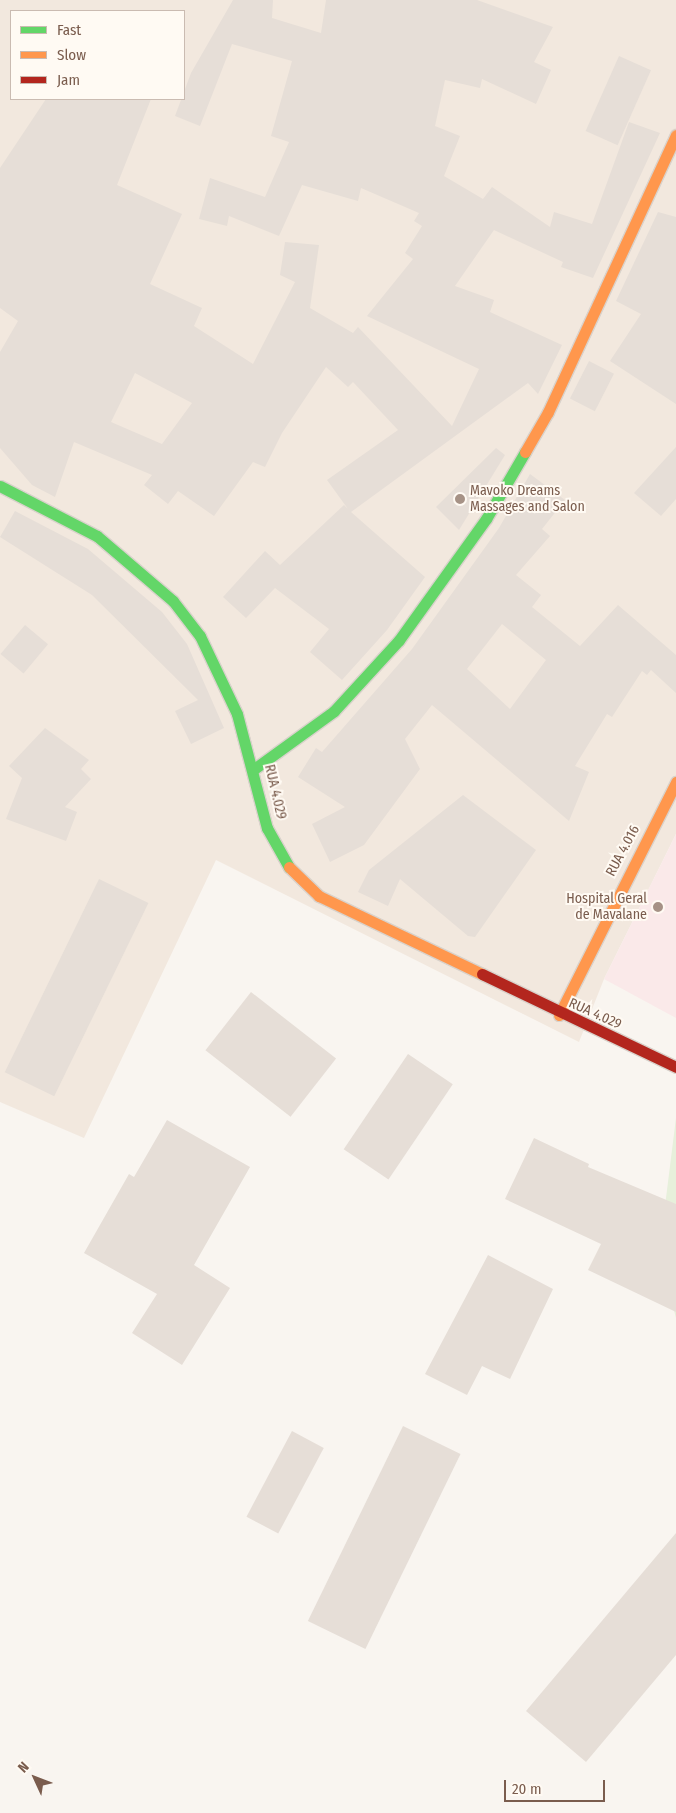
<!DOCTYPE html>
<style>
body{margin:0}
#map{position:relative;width:676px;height:1813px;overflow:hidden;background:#f9f5f0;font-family:"Fira Sans Condensed",sans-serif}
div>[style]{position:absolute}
.residential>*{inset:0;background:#f2e8de}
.medical>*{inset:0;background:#fae9e9}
.green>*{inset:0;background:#e7f0db}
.building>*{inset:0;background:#e6ded7;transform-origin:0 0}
.roads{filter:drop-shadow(1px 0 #d9d2cb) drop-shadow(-1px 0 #d9d2cb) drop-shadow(0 1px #d9d2cb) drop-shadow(0 -1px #d9d2cb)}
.fast>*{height:11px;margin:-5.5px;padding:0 5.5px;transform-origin:5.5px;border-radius:5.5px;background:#63d668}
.slow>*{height:11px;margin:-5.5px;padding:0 5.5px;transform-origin:5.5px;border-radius:5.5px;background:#ff974d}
.jam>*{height:11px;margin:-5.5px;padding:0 5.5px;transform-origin:5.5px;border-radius:5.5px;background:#b3261e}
.dots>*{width:14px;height:14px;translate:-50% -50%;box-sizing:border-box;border:2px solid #fffaf3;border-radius:50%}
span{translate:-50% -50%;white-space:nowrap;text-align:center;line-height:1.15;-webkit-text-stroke:4px #fffaf3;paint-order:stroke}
.poi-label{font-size:14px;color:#7a5c4d}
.left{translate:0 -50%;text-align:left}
.right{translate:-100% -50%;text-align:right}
.street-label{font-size:14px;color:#7a5c4d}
.legend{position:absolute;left:10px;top:10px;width:175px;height:90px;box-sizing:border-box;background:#fffaf3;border:1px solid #cabbb1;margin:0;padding:6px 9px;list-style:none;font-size:15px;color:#7a5c4d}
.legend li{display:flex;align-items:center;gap:10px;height:25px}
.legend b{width:25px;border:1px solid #cabbb1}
.north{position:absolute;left:10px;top:1753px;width:50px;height:50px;-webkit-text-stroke:4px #fffaf3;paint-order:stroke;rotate:313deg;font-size:14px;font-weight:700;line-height:20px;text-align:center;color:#7a5c4d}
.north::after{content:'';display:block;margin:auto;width:18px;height:22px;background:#7a5c4d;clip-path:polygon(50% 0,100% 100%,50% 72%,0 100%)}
.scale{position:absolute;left:504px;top:1780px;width:101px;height:22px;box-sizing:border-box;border:2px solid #7a5c4d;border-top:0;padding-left:6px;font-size:15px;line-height:18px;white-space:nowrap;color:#7a5c4d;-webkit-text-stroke:4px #fffaf3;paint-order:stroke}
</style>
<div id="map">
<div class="residential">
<div style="clip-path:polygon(evenodd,0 0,676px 0,676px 834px,604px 979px,579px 1042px,216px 860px,84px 1138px,0 1102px,0 0,11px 11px,184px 11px,184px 99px,11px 99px,11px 11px)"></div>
</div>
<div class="medical">
<div style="clip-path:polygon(676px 834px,676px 1018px,604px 979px)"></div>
</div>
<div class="green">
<div style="clip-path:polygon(676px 1118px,676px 1318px,659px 1254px)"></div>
</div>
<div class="building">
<div style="clip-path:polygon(evenodd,233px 0,273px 0,272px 18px,321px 33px,326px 0,477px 0,553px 27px,534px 62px,551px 70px,536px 104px,482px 79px,480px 88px,445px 80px,435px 126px,460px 136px,444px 176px,483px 199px,492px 187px,550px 227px,554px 212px,592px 224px,629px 122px,660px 133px,593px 278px,561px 267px,563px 262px,494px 230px,455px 286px,494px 300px,490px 312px,562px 345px,538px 394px,528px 383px,351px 512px,425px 577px,387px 630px,342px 680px,310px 652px,329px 629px,275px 588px,246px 618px,223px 597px,265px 551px,280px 565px,344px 505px,348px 509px,327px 480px,398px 430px,353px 382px,348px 387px,326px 367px,282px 433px,265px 467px,253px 462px,214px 516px,178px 491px,168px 504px,144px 485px,152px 475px,74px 442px,55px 497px,32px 485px,0 448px,0 352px,18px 321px,0 308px,0 168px,46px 99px,151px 99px,117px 185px,182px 214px,150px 284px,202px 308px,194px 326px,253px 364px,295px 282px,280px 275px,285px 242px,319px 245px,310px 308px,353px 333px,358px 327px,452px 426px,479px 369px,367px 316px,413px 259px,405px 253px,422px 226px,414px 221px,419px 213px,361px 188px,358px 201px,302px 185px,279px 236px,229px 216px,227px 226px,199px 219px,210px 178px,265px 197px,289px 142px,271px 136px,292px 61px,232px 44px,200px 126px,175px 116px,191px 73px,233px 0,135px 373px,192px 403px,162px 444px,111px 422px,135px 373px)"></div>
<div style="left:619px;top:56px;width:35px;height:82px;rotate:24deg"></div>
<div style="clip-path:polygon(658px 212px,676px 217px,676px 404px,610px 361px,641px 314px,616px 301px)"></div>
<div style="left:589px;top:361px;width:28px;height:42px;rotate:27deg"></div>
<div style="clip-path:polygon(676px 447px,676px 499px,661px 516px,634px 493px)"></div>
<div style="clip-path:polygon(496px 448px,505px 455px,459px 530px,436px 507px)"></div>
<div style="clip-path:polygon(evenodd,530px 474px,565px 500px,542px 529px,550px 536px,516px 575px,541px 595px,532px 607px,580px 646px,618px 605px,676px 655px,676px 693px,651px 670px,647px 675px,642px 671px,612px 717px,607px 714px,575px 766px,589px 772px,569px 821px,432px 705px,405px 739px,420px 769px,364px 845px,330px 862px,312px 824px,345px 807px,298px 777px,316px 748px,322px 752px,412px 649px,499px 528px,530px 474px,502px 624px,546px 660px,510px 709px,467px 669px,502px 624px)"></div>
<div style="clip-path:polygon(15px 511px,88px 549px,162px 612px,187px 644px,224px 728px,191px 744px,175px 711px,198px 700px,92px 595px,0 537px)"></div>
<div style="left:25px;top:625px;width:30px;height:38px;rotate:40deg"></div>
<div style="clip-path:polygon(45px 728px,89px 760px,81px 769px,91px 779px,65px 807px,77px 812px,66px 841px,6px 819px,22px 778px,9px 766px)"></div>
<div style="clip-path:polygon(463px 795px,536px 850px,475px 937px,468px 936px,400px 879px,388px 906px,358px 892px,369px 870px)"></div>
<div style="left:99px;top:879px;width:55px;height:215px;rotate:26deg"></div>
<div style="left:251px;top:992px;width:108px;height:74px;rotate:38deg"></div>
<div style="left:408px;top:1054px;width:54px;height:115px;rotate:34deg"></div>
<div style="clip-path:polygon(167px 1120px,250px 1167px,194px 1265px,230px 1288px,182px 1365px,132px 1333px,157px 1294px,84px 1253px,129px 1174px,134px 1177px)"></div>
<div style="clip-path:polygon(534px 1138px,589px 1164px,588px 1167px,676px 1204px,676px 1312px,588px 1270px,601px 1244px,505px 1199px)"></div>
<div style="clip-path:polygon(488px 1255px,553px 1289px,510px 1379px,482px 1366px,467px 1395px,425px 1374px)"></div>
<div style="left:403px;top:1426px;width:64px;height:217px;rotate:26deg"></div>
<div style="left:292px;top:1431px;width:36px;height:97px;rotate:28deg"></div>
<div style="clip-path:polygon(676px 1533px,676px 1655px,586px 1762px,526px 1711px)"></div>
</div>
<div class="roads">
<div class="fast">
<div style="left:0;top:486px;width:109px;rotate:27.3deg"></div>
<div style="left:97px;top:536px;width:100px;rotate:40.5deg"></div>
<div style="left:173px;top:601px;width:44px;rotate:52.4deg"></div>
<div style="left:200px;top:636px;width:86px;rotate:64.6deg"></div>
<div style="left:237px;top:714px;width:118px;rotate:75.3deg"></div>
<div style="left:267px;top:828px;width:45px;rotate:60.6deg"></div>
<div style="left:254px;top:769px;width:99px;rotate:-35.9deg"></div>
<div style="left:334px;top:711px;width:96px;rotate:-47.5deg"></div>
<div style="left:399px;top:640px;width:149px;rotate:-54.3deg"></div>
<div style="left:486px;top:519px;width:78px;rotate:-59.8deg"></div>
</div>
<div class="slow">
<div style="left:525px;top:452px;width:46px;rotate:-60.1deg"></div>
<div style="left:548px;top:412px;width:305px;rotate:-65.2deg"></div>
<div style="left:289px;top:867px;width:42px;rotate:44deg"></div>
<div style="left:319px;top:896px;width:181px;rotate:25.6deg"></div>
<div style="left:559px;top:1015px;width:261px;rotate:-63.3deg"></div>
</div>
<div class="jam">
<div style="left:482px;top:974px;width:215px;rotate:25.6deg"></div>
</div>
</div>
<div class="dots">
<div style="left:460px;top:499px;background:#a69286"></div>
<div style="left:658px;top:907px;background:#a69286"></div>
</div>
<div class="poi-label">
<span class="left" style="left:470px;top:499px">Mavoko Dreams<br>Massages and Salon</span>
<span class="right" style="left:647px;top:907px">Hospital Geral<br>de Mavalane</span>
</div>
<div class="street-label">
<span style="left:275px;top:792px;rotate:77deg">RUA 4.029</span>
<span style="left:623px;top:851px;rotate:-62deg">RUA 4.016</span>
<span style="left:595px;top:1014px;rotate:24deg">RUA 4.029</span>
</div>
<ul class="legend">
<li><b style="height:6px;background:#63d668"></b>Fast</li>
<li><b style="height:6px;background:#ff974d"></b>Slow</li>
<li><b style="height:6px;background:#b3261e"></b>Jam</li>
</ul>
<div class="north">N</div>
<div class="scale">20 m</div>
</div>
